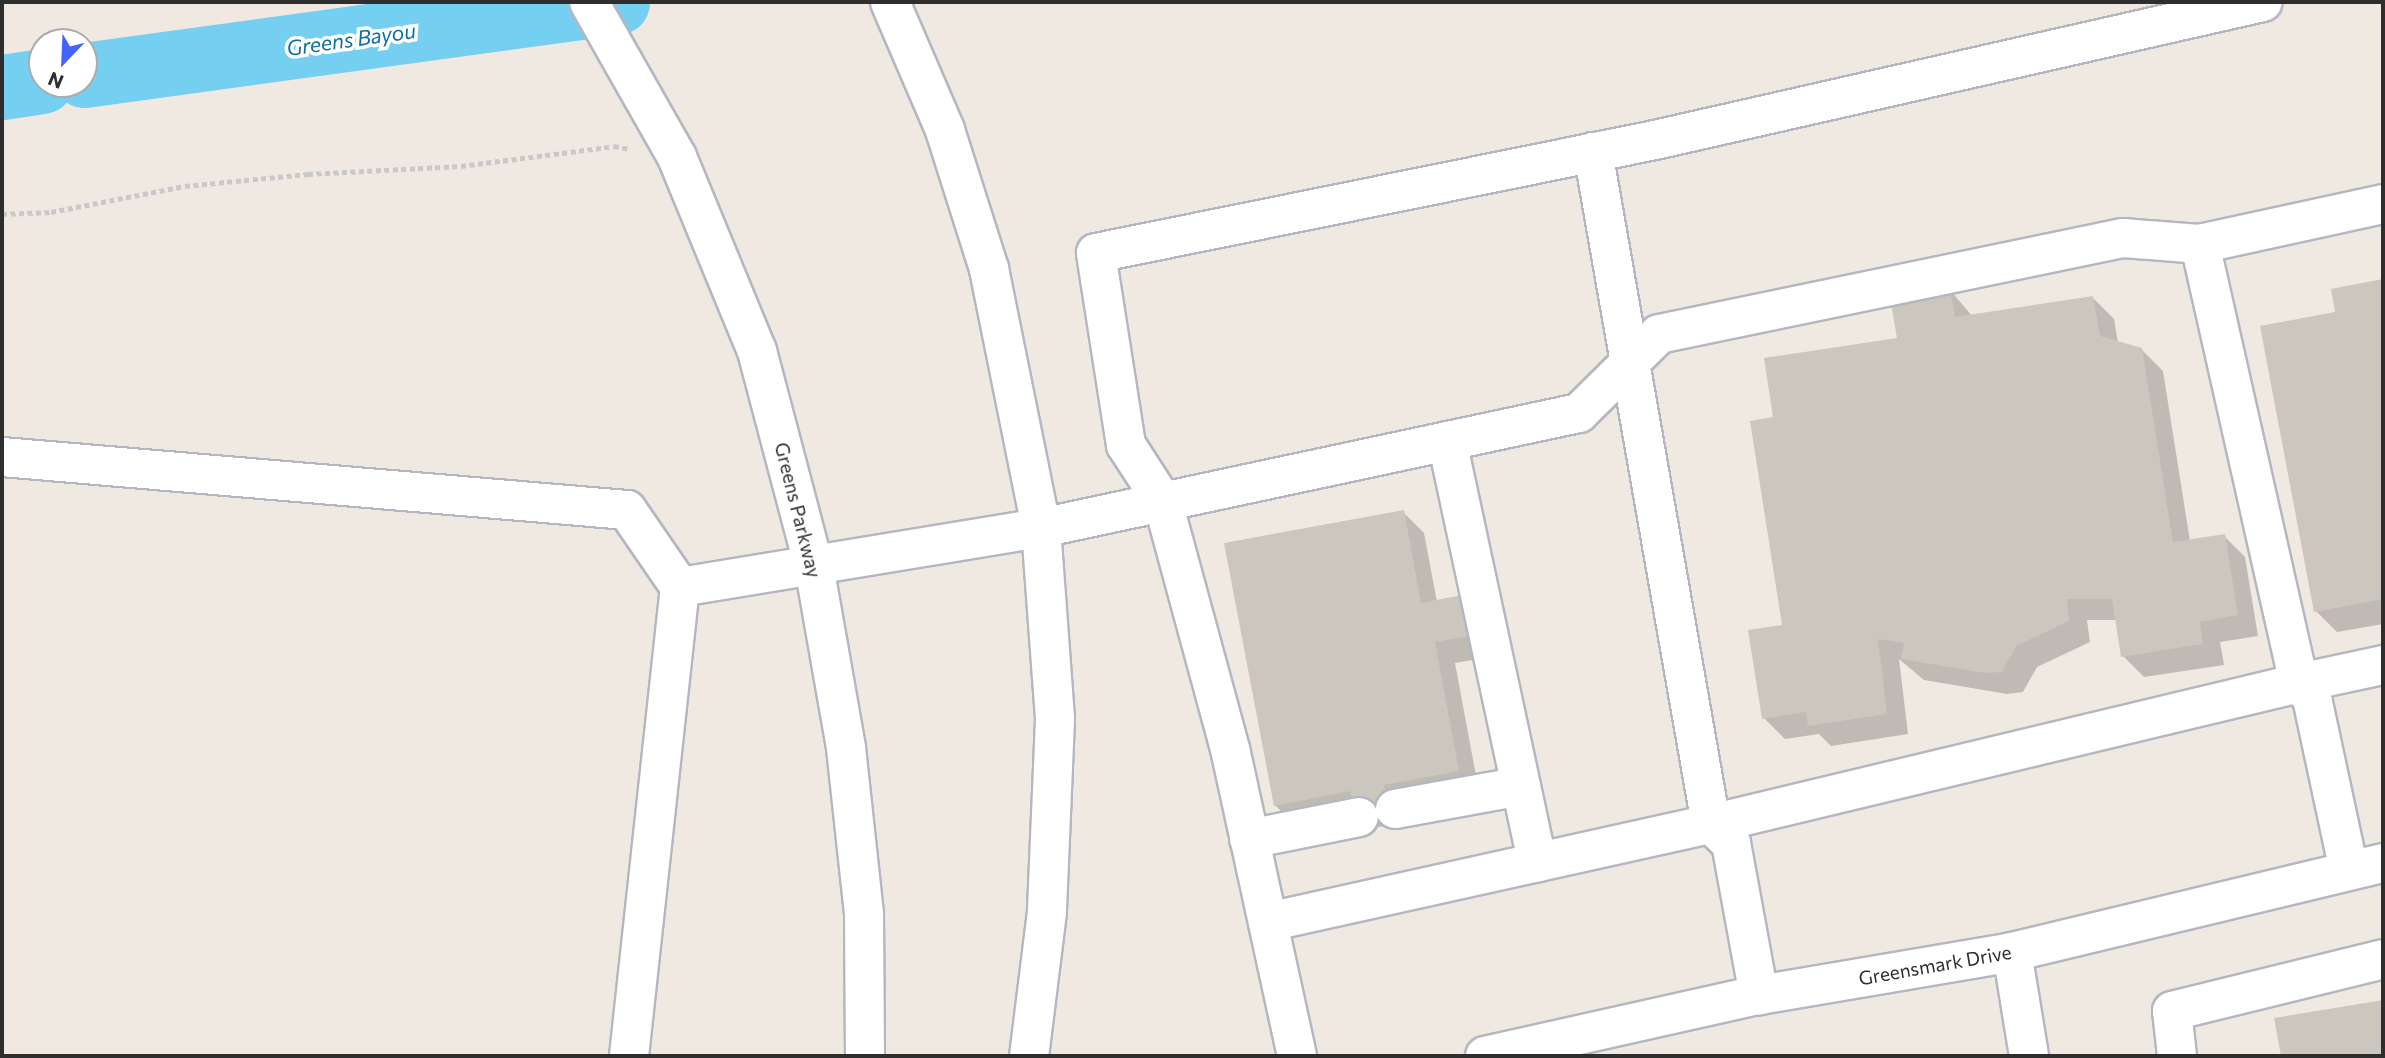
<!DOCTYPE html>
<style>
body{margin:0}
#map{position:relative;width:2385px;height:1058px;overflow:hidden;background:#efe9e1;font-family:Commissioner,sans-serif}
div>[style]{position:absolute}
.shadow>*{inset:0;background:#0003}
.river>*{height:65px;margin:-32.5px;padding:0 32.5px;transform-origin:32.5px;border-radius:32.5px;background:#75cff0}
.building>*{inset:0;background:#cbc7bf}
.path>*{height:4.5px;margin-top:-2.25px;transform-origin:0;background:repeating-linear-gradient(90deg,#c9c9c9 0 5px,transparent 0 8.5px)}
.roads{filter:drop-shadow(2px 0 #b4b7c1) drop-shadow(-2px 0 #b4b7c1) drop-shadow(0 2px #b4b7c1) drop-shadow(0 -2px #b4b7c1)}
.minor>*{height:38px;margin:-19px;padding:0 19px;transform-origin:19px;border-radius:19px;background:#fff}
span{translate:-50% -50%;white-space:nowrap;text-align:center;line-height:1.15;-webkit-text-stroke:7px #fff;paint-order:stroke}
.street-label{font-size:19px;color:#2e2e2e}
.water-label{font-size:21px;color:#0d6fa3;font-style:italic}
.frame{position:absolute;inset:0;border:4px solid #2e2e2e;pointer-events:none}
.north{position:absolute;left:28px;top:28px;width:70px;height:70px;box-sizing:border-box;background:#fff;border:2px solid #ababab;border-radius:50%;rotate:203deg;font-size:19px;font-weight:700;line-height:28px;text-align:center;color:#2e2e2e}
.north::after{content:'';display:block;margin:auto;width:24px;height:32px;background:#4264fb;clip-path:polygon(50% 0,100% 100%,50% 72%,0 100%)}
</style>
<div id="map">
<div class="shadow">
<div style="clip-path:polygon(2383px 281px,2383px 624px,2337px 632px,2316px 611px,2337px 314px,2333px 290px)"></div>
<div style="clip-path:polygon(1950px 290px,1972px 316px,2093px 298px,2114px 319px,2118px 343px,2141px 349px,2163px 371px,2190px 541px,2224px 536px,2245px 557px,2258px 636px,2220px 642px,2224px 665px,2144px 677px,2123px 656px,2117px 620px,2087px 620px,2090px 642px,2037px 667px,2023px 692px,2007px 694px,1924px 680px,1899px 659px,1908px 734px,1831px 746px,1819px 734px,1785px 739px,1764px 718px,1784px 626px,1775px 419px,1899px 339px)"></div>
<div style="clip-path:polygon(1403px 512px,1424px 533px,1437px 602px,1490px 657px,1455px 663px,1479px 792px,1395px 824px,1363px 830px,1296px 826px,1275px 805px)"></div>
<div style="clip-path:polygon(2383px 1002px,2383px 1056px,2283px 1056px,2276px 1020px)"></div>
</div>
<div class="river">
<div style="left:84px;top:75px;width:538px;rotate:-7.8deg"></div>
<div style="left:2px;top:87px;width:40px;rotate:-8.5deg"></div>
</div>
<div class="building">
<div style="clip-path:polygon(2383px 279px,2383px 599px,2314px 612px,2260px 326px,2335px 312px,2331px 289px)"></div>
<div style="clip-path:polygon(1950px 288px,1955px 317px,2093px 296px,2100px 336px,2142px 348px,2173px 542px,2225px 534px,2238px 615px,2200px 622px,2203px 644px,2121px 657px,2112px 599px,2067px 599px,2069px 621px,2016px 646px,2002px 672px,1985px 673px,1901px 659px,1904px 643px,1878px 639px,1887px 714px,1808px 726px,1806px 712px,1762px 719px,1748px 630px,1782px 625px,1750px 421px,1773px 417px,1764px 358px,1897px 338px,1890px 298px)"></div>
<div style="clip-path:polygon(1404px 510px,1421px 603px,1462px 595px,1470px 636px,1435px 642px,1459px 771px,1384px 785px,1391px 819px,1357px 826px,1350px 791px,1274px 806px,1224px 543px)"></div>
<div style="clip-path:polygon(2383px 1000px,2383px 1056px,2281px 1056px,2274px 1018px)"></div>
</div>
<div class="path">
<div style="left:2px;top:214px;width:49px;rotate:-2.3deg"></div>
<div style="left:51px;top:212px;width:136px;rotate:-11deg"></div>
<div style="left:185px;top:186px;width:124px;rotate:-5.6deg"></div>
<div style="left:308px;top:174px;width:153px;rotate:-3deg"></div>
<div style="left:461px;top:166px;width:154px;rotate:-7.4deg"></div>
<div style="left:614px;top:146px;width:16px;rotate:11deg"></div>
</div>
<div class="roads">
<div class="minor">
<div style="left:589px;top:2px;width:178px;rotate:60.4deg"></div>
<div style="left:677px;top:157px;width:210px;rotate:67.6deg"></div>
<div style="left:757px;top:351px;width:222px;rotate:75.2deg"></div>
<div style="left:814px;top:566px;width:185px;rotate:80deg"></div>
<div style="left:846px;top:748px;width:168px;rotate:83.8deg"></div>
<div style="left:864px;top:915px;width:141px;rotate:89.6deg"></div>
<div style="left:890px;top:2px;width:139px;rotate:66.7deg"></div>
<div style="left:945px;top:130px;width:146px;rotate:72.4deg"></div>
<div style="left:989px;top:269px;width:264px;rotate:78.6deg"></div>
<div style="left:1041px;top:528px;width:192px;rotate:85.8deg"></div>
<div style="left:1055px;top:719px;width:193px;rotate:92.4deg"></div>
<div style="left:1047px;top:912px;width:145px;rotate:97.1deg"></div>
<div style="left:1593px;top:152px;width:682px;rotate:80.04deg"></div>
<div style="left:1711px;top:824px;width:605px;rotate:-13.48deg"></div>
<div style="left:2299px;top:683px;width:20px;rotate:49deg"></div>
<div style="left:2312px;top:698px;width:176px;rotate:77.9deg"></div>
<div style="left:2383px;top:204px;width:187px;rotate:167.7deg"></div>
<div style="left:2200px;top:244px;width:450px;rotate:77.3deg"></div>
<div style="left:2299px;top:683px;width:86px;rotate:-12.1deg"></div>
<div style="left:1447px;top:441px;width:431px;rotate:77.9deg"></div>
<div style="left:2px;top:457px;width:627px;rotate:4.85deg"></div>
<div style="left:627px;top:510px;width:93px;rotate:55.5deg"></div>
<div style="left:680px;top:587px;width:366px;rotate:-9.3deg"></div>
<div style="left:1041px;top:528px;width:550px;rotate:-12.07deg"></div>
<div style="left:1579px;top:413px;width:112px;rotate:-44.6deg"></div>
<div style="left:1659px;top:334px;width:474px;rotate:-11.7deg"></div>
<div style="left:2123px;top:238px;width:77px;rotate:4.5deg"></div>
<div style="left:1395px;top:809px;width:128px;rotate:-10.3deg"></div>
<div style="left:1249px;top:839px;width:112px;rotate:-11.3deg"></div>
<div style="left:1268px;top:922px;width:454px;rotate:-12.5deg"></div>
<div style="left:1711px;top:824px;width:28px;rotate:44deg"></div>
<div style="left:1731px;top:843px;width:155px;rotate:79.6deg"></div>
<div style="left:2012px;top:952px;width:105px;rotate:80.7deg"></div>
<div style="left:629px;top:1056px;width:472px;rotate:-83.8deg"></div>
<div style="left:1297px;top:1056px;width:314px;rotate:-102.3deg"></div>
<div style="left:1230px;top:749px;width:256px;rotate:-105.2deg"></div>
<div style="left:1163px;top:502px;width:68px;rotate:-123deg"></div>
<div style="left:1126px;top:445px;width:194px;rotate:-98.9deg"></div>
<div style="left:1096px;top:253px;width:570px;rotate:-11.43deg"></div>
<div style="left:1655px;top:140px;width:623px;rotate:-12.79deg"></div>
<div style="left:1485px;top:1056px;width:281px;rotate:-12.6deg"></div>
<div style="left:1759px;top:995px;width:257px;rotate:-9.6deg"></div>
<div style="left:2012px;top:952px;width:382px;rotate:-13.5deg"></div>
<div style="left:2177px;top:1056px;width:45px;rotate:-96.3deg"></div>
<div style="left:2172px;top:1011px;width:217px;rotate:-13.8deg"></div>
</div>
</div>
<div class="street-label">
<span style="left:798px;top:510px;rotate:76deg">Greens Parkway</span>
<span style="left:1935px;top:965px;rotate:-10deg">Greensmark Drive</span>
</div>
<div class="water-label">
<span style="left:351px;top:39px;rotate:-8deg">Greens Bayou</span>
</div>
<div class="frame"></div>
<div class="north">N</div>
</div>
